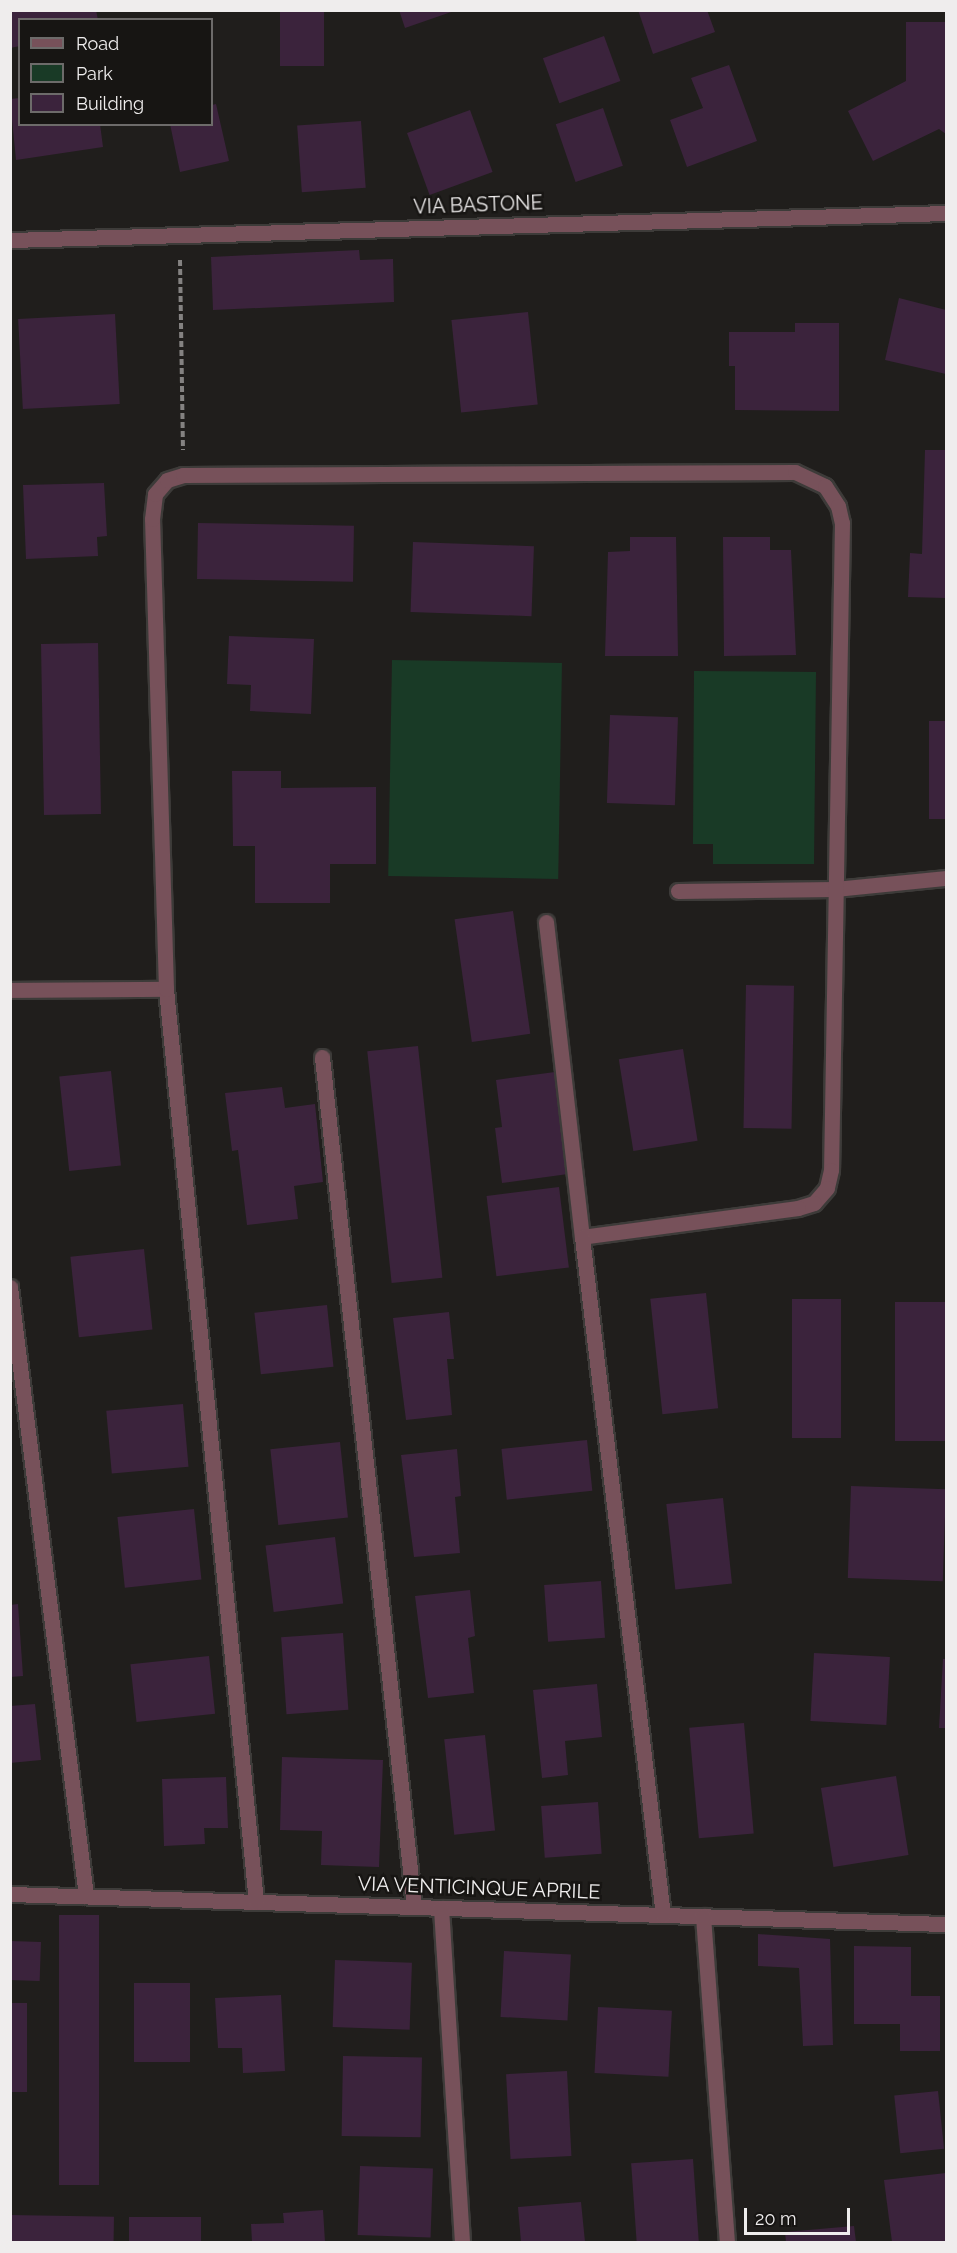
<!DOCTYPE html>
<style>
body{margin:0}
#map{position:relative;width:957px;height:2253px;overflow:hidden;background:#201e1c;font-family:Raleway,sans-serif}
div>[style]{position:absolute}
.green>*{inset:0;background:#193a26;transform-origin:0 0}
.building>*{inset:0;background:#3b233c;transform-origin:0 0}
.path>*{height:4px;margin-top:-2px;transform-origin:0;background:repeating-linear-gradient(90deg,#848281 0 6px,transparent 0 9px)}
.roads{filter:drop-shadow(2px 0 #3d3b39) drop-shadow(-2px 0 #3d3b39) drop-shadow(0 2px #3d3b39) drop-shadow(0 -2px #3d3b39)}
.minor>*{height:15px;margin:-7.5px;padding:0 7.5px;transform-origin:7.5px;border-radius:7.5px;background:#77515a}
span{translate:-50% -50%;white-space:nowrap;text-align:center;line-height:1.15;-webkit-text-stroke:5px #171513;paint-order:stroke}
.street-label{font-size:20px;color:#efeded}
.frame{position:absolute;inset:0;border:12px solid #efeded;pointer-events:none}
.legend{position:absolute;left:18px;top:18px;width:195px;height:108px;box-sizing:border-box;background:#171513;border:2px solid #6d6b6a;margin:0;padding:8px 10px;list-style:none;font-size:18px;color:#efeded}
.legend li{display:flex;align-items:center;gap:12px;height:30px}
.legend b{width:30px;border:2px solid #6d6b6a}
.scale{position:absolute;left:744px;top:2208px;width:106px;height:27px;box-sizing:border-box;border:3px solid #efeded;border-top:0;padding-left:8px;font-size:18px;line-height:21px;white-space:nowrap;color:#efeded;-webkit-text-stroke:4px #171513;paint-order:stroke}
</style>
<div id="map">
<div class="green">
<div style="left:392px;top:660px;width:170px;height:216px;rotate:1deg"></div>
<div style="clip-path:polygon(694px 671px,816px 672px,814px 864px,713px 864px,713px 844px,693px 844px)"></div>
</div>
<div class="building">
<div style="clip-path:polygon(10px 10px,96px 10px,98px 20px,20px 20px,20px 46px,10px 48px)"></div>
<div style="left:280px;top:10px;width:44px;height:56px"></div>
<div style="clip-path:polygon(399px 10px,454px 10px,454px 11px,405px 28px)"></div>
<div style="clip-path:polygon(638px 10px,707px 10px,715px 32px,653px 54px)"></div>
<div style="clip-path:polygon(906px 22px,946px 22px,946px 134px,939px 129px,873px 161px,848px 111px,906px 81px)"></div>
<div style="left:604px;top:36px;width:48px;height:65px;rotate:70deg"></div>
<div style="clip-path:polygon(729px 65px,757px 141px,687px 167px,670px 120px,703px 108px,691px 78px)"></div>
<div style="clip-path:polygon(20px 98px,20px 124px,100px 124px,103px 147px,16px 160px,10px 99px)"></div>
<div style="clip-path:polygon(216px 104px,229px 161px,180px 172px,170px 124px,212px 124px,212px 105px)"></div>
<div style="left:603px;top:108px;width:61px;height:50px;rotate:71deg"></div>
<div style="left:470px;top:110px;width:66px;height:67px;rotate:70deg"></div>
<div style="left:361px;top:121px;width:67px;height:64px;rotate:86deg"></div>
<div style="clip-path:polygon(359px 250px,360px 260px,393px 259px,394px 302px,213px 310px,211px 257px)"></div>
<div style="clip-path:polygon(899px 298px,946px 310px,946px 374px,885px 360px)"></div>
<div style="left:528px;top:312px;width:93px;height:77px;rotate:84deg"></div>
<div style="left:115px;top:314px;width:90px;height:97px;rotate:87deg"></div>
<div style="clip-path:polygon(795px 323px,839px 323px,839px 411px,735px 410px,735px 366px,729px 366px,729px 332px,795px 332px)"></div>
<div style="clip-path:polygon(925px 450px,946px 450px,946px 598px,908px 597px,910px 553px,922px 554px)"></div>
<div style="clip-path:polygon(104px 483px,107px 536px,97px 537px,98px 556px,26px 559px,23px 485px)"></div>
<div style="left:198px;top:523px;width:156px;height:56px;rotate:1deg"></div>
<div style="clip-path:polygon(630px 537px,676px 537px,678px 656px,605px 656px,608px 552px,630px 551px)"></div>
<div style="clip-path:polygon(723px 537px,770px 537px,770px 550px,791px 550px,796px 655px,724px 656px)"></div>
<div style="left:413px;top:542px;width:121px;height:70px;rotate:2deg"></div>
<div style="clip-path:polygon(229px 636px,314px 639px,311px 714px,250px 711px,251px 685px,227px 684px)"></div>
<div style="left:98px;top:643px;width:171px;height:57px;rotate:89deg"></div>
<div style="left:610px;top:715px;width:68px;height:88px;rotate:2deg"></div>
<div style="left:929px;top:721px;width:17px;height:98px"></div>
<div style="clip-path:polygon(232px 771px,281px 771px,281px 788px,376px 787px,376px 864px,330px 864px,330px 903px,255px 903px,255px 846px,233px 846px)"></div>
<div style="left:513px;top:911px;width:124px;height:59px;rotate:82deg"></div>
<div style="left:746px;top:985px;width:48px;height:143px;rotate:1deg"></div>
<div style="left:418px;top:1046px;width:233px;height:51px;rotate:84deg"></div>
<div style="left:683px;top:1049px;width:93px;height:65px;rotate:81deg"></div>
<div style="left:111px;top:1071px;width:95px;height:52px;rotate:84deg"></div>
<div style="clip-path:polygon(555px 1072px,568px 1174px,502px 1183px,495px 1128px,502px 1127px,496px 1080px)"></div>
<div style="clip-path:polygon(282px 1087px,285px 1108px,315px 1104px,323px 1182px,294px 1186px,298px 1219px,247px 1225px,238px 1150px,232px 1151px,225px 1093px)"></div>
<div style="left:559px;top:1187px;width:81px;height:73px;rotate:83deg"></div>
<div style="left:144px;top:1249px;width:81px;height:74px;rotate:84deg"></div>
<div style="left:706px;top:1293px;width:116px;height:56px;rotate:84deg"></div>
<div style="left:792px;top:1299px;width:49px;height:139px"></div>
<div style="left:895px;top:1302px;width:50px;height:139px"></div>
<div style="left:327px;top:1305px;width:62px;height:73px;rotate:84deg"></div>
<div style="clip-path:polygon(449px 1312px,454px 1359px,447px 1359px,452px 1415px,406px 1420px,393px 1318px)"></div>
<div style="left:183px;top:1404px;width:63px;height:77px;rotate:85deg"></div>
<div style="left:587px;top:1440px;width:51px;height:86px;rotate:84deg"></div>
<div style="left:340px;top:1442px;width:76px;height:70px;rotate:84deg"></div>
<div style="clip-path:polygon(457px 1449px,461px 1496px,455px 1497px,460px 1553px,414px 1557px,401px 1455px)"></div>
<div style="left:851px;top:1486px;width:95px;height:92px;rotate:2deg"></div>
<div style="left:723px;top:1498px;width:86px;height:57px;rotate:84deg"></div>
<div style="left:194px;top:1509px;width:71px;height:77px;rotate:84deg"></div>
<div style="left:335px;top:1537px;width:67px;height:70px;rotate:83deg"></div>
<div style="left:601px;top:1581px;width:57px;height:57px;rotate:86deg"></div>
<div style="clip-path:polygon(470px 1590px,475px 1636px,468px 1638px,474px 1693px,428px 1698px,415px 1596px)"></div>
<div style="clip-path:polygon(18px 1604px,23px 1676px,10px 1677px,10px 1605px)"></div>
<div style="left:343px;top:1633px;width:77px;height:62px;rotate:86deg"></div>
<div style="left:814px;top:1653px;width:76px;height:68px;rotate:3deg"></div>
<div style="left:209px;top:1656px;width:58px;height:79px;rotate:84deg"></div>
<div style="clip-path:polygon(943px 1659px,946px 1659px,946px 1728px,939px 1728px)"></div>
<div style="clip-path:polygon(597px 1684px,602px 1737px,565px 1741px,568px 1775px,542px 1778px,533px 1690px)"></div>
<div style="clip-path:polygon(35px 1704px,41px 1760px,10px 1763px,10px 1706px)"></div>
<div style="left:744px;top:1723px;width:111px;height:55px;rotate:85deg"></div>
<div style="left:485px;top:1735px;width:96px;height:41px;rotate:84deg"></div>
<div style="clip-path:polygon(282px 1757px,383px 1760px,379px 1867px,321px 1865px,322px 1831px,280px 1830px)"></div>
<div style="left:896px;top:1776px;width:80px;height:76px;rotate:81deg"></div>
<div style="clip-path:polygon(226px 1777px,228px 1828px,204px 1828px,205px 1844px,164px 1846px,162px 1779px)"></div>
<div style="left:598px;top:1802px;width:52px;height:57px;rotate:86deg"></div>
<div style="left:59px;top:1915px;width:40px;height:270px"></div>
<div style="clip-path:polygon(758px 1934px,830px 1939px,833px 2045px,803px 2046px,799px 1968px,758px 1966px)"></div>
<div style="left:10px;top:1941px;width:31px;height:39px;rotate:2deg"></div>
<div style="clip-path:polygon(854px 1946px,911px 1947px,911px 1996px,940px 1996px,940px 2051px,900px 2051px,900px 2024px,854px 2024px)"></div>
<div style="left:504px;top:1951px;width:67px;height:66px;rotate:3deg"></div>
<div style="left:335px;top:1960px;width:77px;height:67px;rotate:2deg"></div>
<div style="left:134px;top:1983px;width:56px;height:79px"></div>
<div style="clip-path:polygon(281px 1995px,285px 2071px,243px 2073px,242px 2048px,218px 2048px,215px 1998px)"></div>
<div style="left:10px;top:2003px;width:17px;height:89px"></div>
<div style="left:598px;top:2007px;width:74px;height:66px;rotate:3deg"></div>
<div style="left:343px;top:2056px;width:79px;height:80px;rotate:1deg"></div>
<div style="left:567px;top:2071px;width:85px;height:61px;rotate:87deg"></div>
<div style="left:938px;top:2091px;width:58px;height:44px;rotate:84deg"></div>
<div style="left:693px;top:2159px;width:83px;height:62px;rotate:86deg"></div>
<div style="left:360px;top:2166px;width:73px;height:69px;rotate:2deg"></div>
<div style="clip-path:polygon(946px 2173px,946px 2242px,892px 2242px,884px 2180px)"></div>
<div style="clip-path:polygon(581px 2202px,585px 2242px,521px 2242px,518px 2207px)"></div>
<div style="clip-path:polygon(323px 2210px,325px 2242px,252px 2242px,251px 2224px,284px 2223px,283px 2213px)"></div>
<div style="left:10px;top:2215px;width:104px;height:27px;rotate:1deg"></div>
<div style="left:201px;top:2217px;width:25px;height:72px;rotate:90deg"></div>
<div style="clip-path:polygon(854px 2226px,856px 2242px,786px 2242px,785px 2232px)"></div>
</div>
<div class="path">
<div style="left:180px;top:260px;width:190px;rotate:89.1deg"></div>
</div>
<div class="roads">
<div class="minor">
<div style="left:10px;top:240px;width:936px;rotate:-1.65deg"></div>
<div style="left:678px;top:891px;width:157px;rotate:-0.7deg"></div>
<div style="left:835px;top:889px;width:112px;rotate:-5.7deg"></div>
<div style="left:546px;top:922px;width:317px;rotate:83.5deg"></div>
<div style="left:10px;top:990px;width:156px;rotate:-0.4deg"></div>
<div style="left:322px;top:1057px;width:855px;rotate:83.82deg"></div>
<div style="left:10px;top:1287px;width:614px;rotate:82.89deg"></div>
<div style="left:10px;top:1894px;width:936px;rotate:1.84deg"></div>
<div style="left:256px;top:1902px;width:917px;rotate:-95.63deg"></div>
<div style="left:166px;top:989px;width:470px;rotate:-91.7deg"></div>
<div style="left:152px;top:519px;width:25px;rotate:-83deg"></div>
<div style="left:155px;top:494px;width:18px;rotate:-49deg"></div>
<div style="left:167px;top:480px;width:17px;rotate:-17deg"></div>
<div style="left:183px;top:475px;width:612px;rotate:-0.28deg"></div>
<div style="left:795px;top:472px;width:33px;rotate:25deg"></div>
<div style="left:825px;top:486px;width:24px;rotate:57deg"></div>
<div style="left:838px;top:506px;width:17px;rotate:77deg"></div>
<div style="left:842px;top:523px;width:647px;rotate:90.97deg"></div>
<div style="left:831px;top:1170px;width:18px;rotate:103deg"></div>
<div style="left:827px;top:1188px;width:20px;rotate:131deg"></div>
<div style="left:814px;top:1203px;width:17px;rotate:163deg"></div>
<div style="left:798px;top:1208px;width:218px;rotate:172.4deg"></div>
<div style="left:582px;top:1237px;width:683px;rotate:83.19deg"></div>
<div style="left:441px;top:1908px;width:335px;rotate:86.4deg"></div>
<div style="left:703px;top:1916px;width:327px;rotate:85.8deg"></div>
</div>
</div>
<div class="street-label">
<span style="left:478px;top:205px;rotate:-2deg">VIA BASTONE</span>
<span style="left:479px;top:1888px;rotate:2deg">VIA VENTICINQUE APRILE</span>
</div>
<div class="frame"></div>
<ul class="legend">
<li><b style="height:8px;background:#77515a"></b>Road</li>
<li><b style="height:16px;background:#193a26"></b>Park</li>
<li><b style="height:16px;background:#3b233c"></b>Building</li>
</ul>
<div class="scale">20 m</div>
</div>
